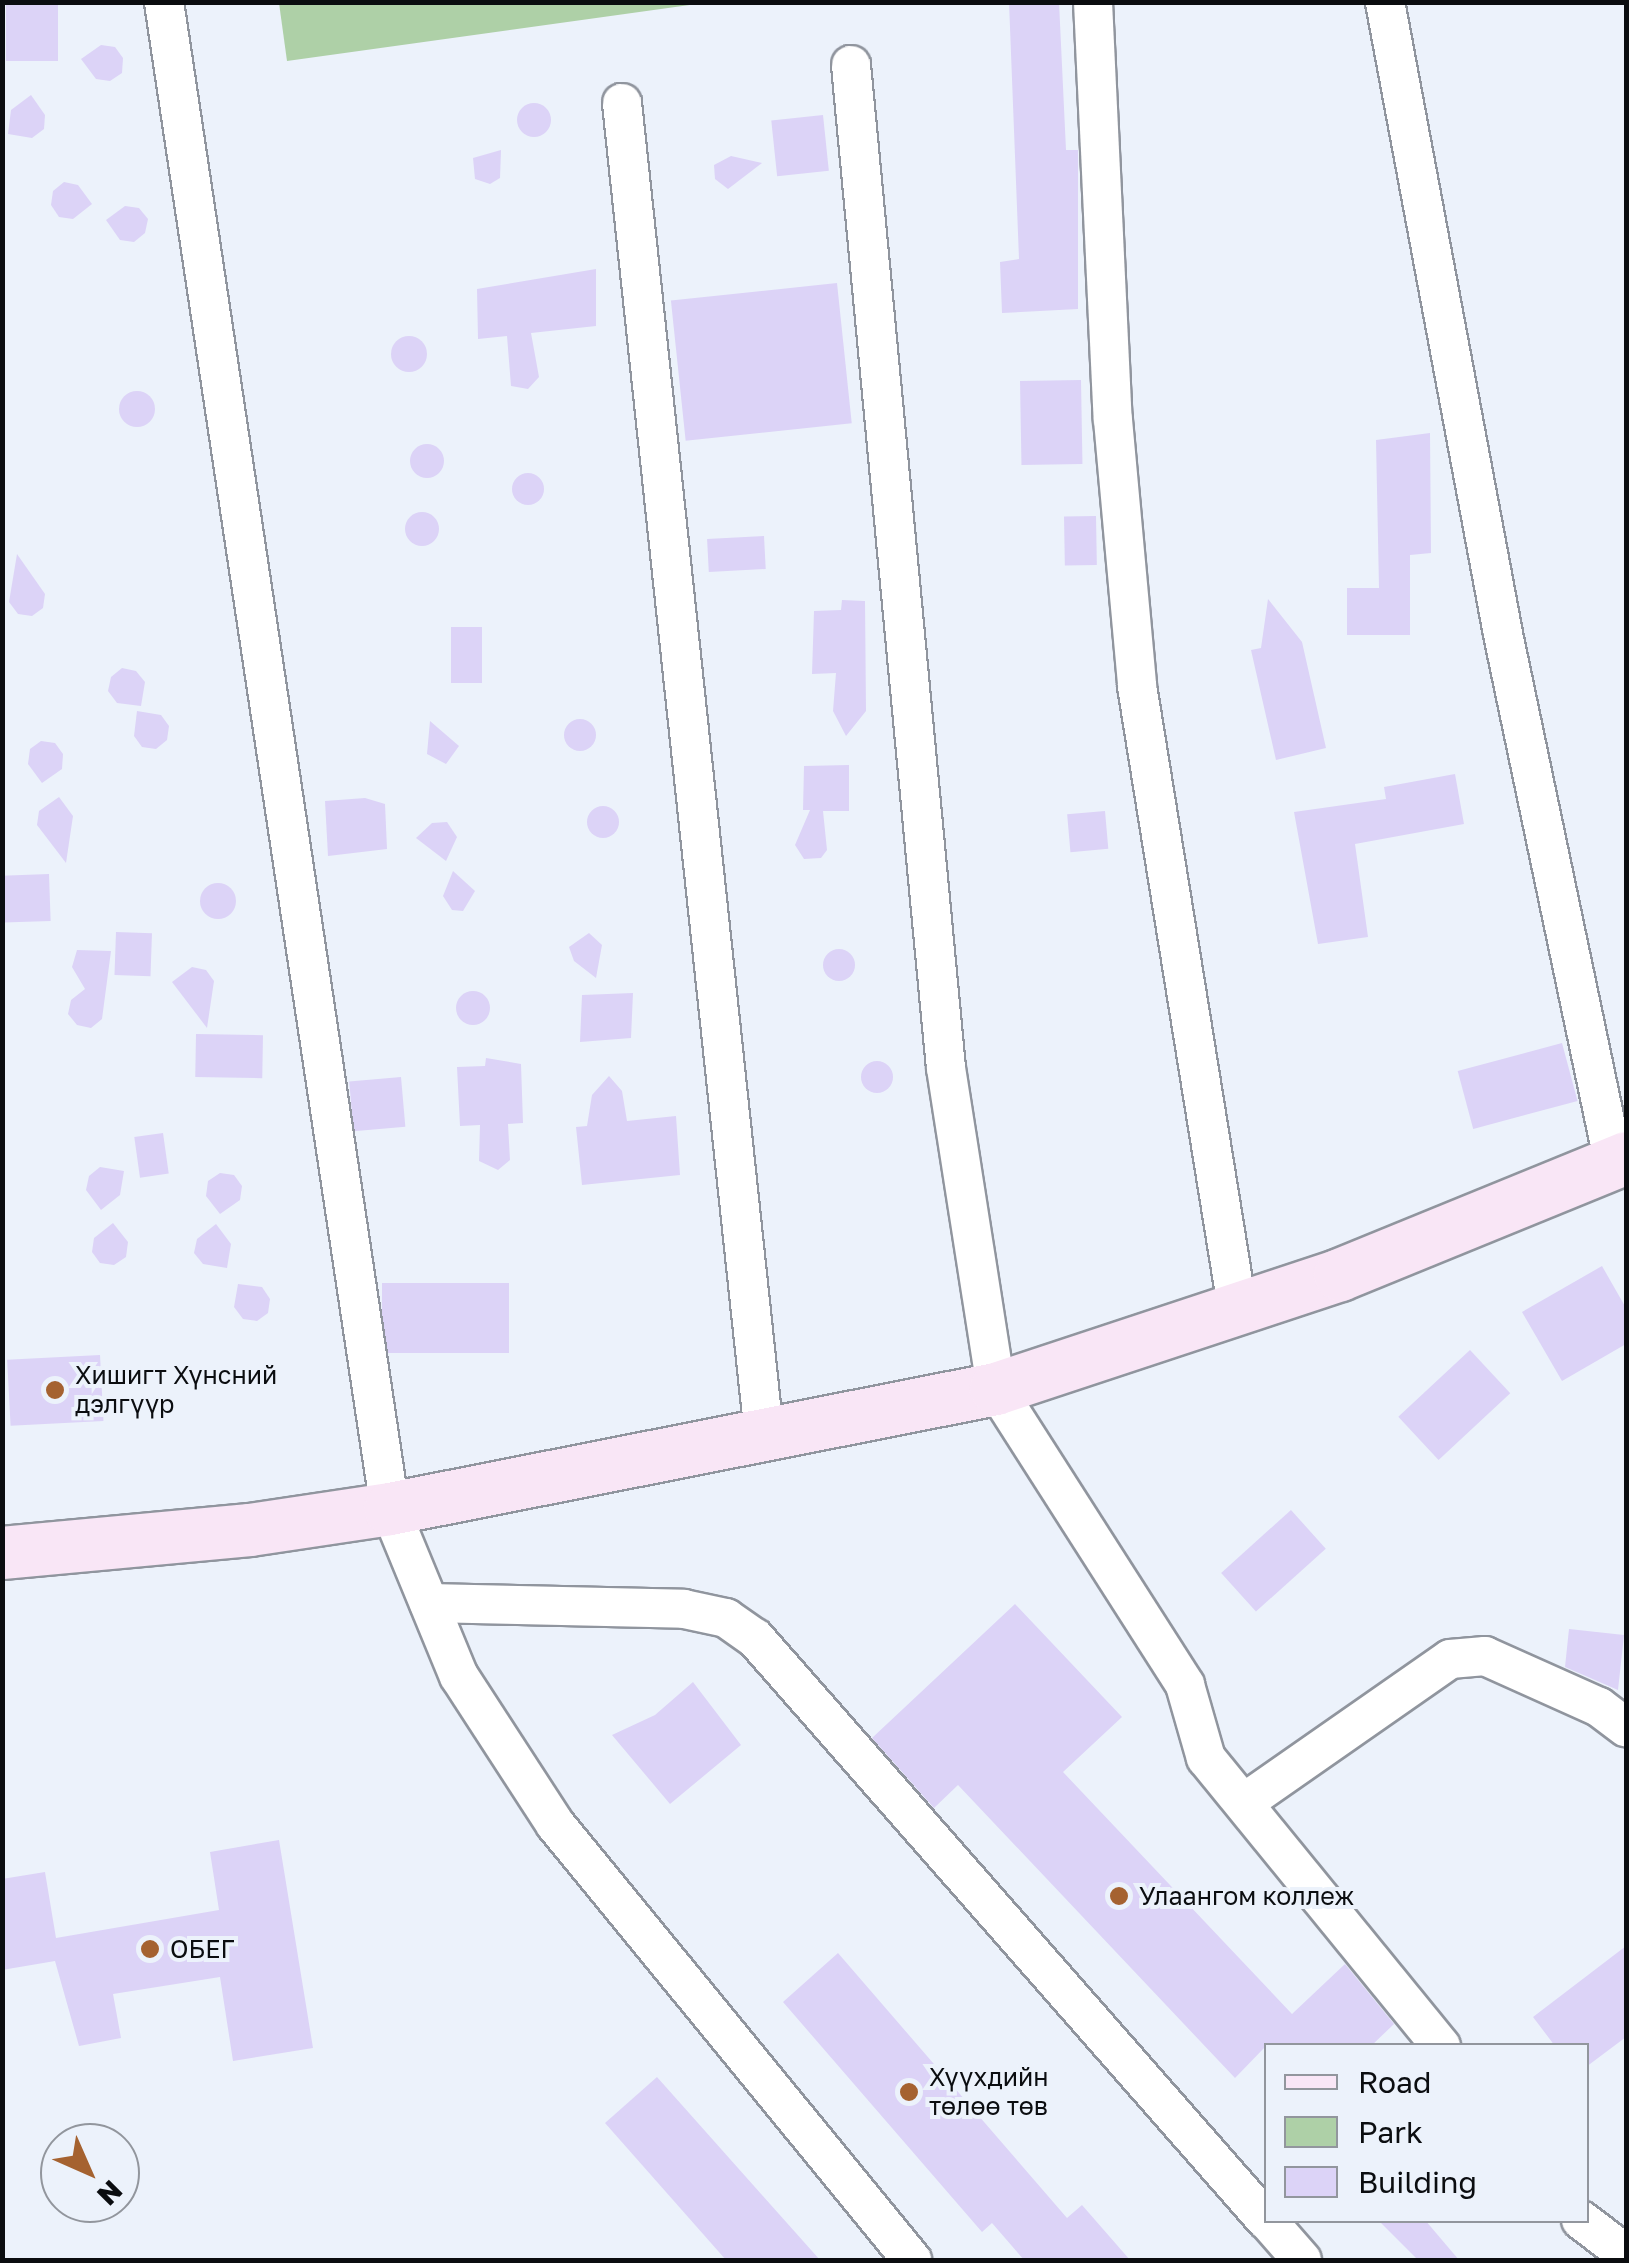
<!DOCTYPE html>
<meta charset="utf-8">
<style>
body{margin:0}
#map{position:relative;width:1629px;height:2263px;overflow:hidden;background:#ecf2fb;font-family:"Golos Text",sans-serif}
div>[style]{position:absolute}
.green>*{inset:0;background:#aed0a7}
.building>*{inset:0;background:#dcd3f7;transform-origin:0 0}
.round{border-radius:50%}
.roads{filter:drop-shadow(2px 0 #90959e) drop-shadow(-2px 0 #90959e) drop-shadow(0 2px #90959e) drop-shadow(0 -2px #90959e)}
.street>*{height:38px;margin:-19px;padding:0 19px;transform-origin:19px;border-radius:19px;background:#fff}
.secondary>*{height:52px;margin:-26px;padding:0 26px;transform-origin:26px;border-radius:26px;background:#f9e6f6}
.dots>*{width:28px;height:28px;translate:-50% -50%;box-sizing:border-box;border:5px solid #ecf2fb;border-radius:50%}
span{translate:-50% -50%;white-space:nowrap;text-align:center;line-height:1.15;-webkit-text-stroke:8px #ecf2fb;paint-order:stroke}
.poi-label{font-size:25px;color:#0b0d10}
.left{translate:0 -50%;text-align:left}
.frame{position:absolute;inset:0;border:5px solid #0b0d10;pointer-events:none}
.legend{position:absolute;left:1264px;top:2043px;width:325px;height:180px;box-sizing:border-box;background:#ecf2fb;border:2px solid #92969d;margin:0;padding:12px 18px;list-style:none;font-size:30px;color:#0b0d10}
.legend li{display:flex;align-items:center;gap:20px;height:50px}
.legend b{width:50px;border:2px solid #92969d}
.north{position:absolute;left:40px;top:2123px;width:100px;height:100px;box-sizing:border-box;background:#ecf2fb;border:2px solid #92969d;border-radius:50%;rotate:135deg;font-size:28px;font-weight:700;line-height:40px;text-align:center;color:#0b0d10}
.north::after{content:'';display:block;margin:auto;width:35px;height:45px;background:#a56230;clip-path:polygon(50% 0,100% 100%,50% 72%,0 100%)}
</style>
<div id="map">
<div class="green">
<div style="clip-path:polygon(279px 3px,279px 2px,704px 3px,287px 61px)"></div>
</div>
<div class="building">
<div style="left:6px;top:2px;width:52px;height:59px"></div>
<div style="clip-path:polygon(1009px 2px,1059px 2px,1066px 150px,1078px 150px,1078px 309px,1002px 313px,1000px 262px,1019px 259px)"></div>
<div style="clip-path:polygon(101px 45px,115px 47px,123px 58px,122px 73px,110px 81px,96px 79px,81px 59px)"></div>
<div style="clip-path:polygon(31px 95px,45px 115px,44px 129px,32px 138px,8px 134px,11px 110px)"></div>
<div class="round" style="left:517px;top:103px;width:34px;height:34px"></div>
<div style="left:823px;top:115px;width:56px;height:52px;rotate:84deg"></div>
<div style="clip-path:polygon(501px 150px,500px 178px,490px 184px,475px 179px,473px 158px)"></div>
<div style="clip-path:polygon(731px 156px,762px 163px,728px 189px,715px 179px,714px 165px)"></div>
<div style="clip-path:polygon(64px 182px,78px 185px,92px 204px,73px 219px,59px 217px,51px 205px,53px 191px)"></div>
<div style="clip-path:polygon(125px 206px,139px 208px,148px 219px,145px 233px,134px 242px,120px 240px,106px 220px)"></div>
<div style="clip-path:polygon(596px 269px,596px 326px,531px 333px,539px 377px,528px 389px,511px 386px,507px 336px,478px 339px,477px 289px)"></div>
<div style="left:837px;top:283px;width:141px;height:167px;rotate:84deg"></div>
<div class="round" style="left:391px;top:336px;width:36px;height:36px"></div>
<div style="left:1081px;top:380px;width:84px;height:61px;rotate:89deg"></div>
<div class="round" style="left:119px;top:391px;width:36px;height:36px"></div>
<div style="clip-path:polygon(1430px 433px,1431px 553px,1410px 555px,1410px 635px,1347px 635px,1347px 588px,1379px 588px,1376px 440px)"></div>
<div class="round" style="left:410px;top:444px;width:34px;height:34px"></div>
<div class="round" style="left:512px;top:473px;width:32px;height:32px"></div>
<div class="round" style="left:405px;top:512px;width:34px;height:34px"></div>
<div style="left:1096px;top:516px;width:49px;height:32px;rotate:89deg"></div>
<div style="left:764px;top:536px;width:33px;height:57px;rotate:87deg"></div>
<div style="clip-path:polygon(17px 554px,45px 594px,43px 608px,32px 616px,18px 614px,9px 602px)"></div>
<div style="clip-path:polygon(1268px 599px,1302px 642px,1326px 748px,1276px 760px,1251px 650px,1261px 648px)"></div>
<div style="clip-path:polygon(842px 600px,865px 601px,866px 711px,846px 736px,833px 711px,836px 673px,812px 674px,814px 611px,841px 610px)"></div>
<div style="left:451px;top:627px;width:31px;height:56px"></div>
<div style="clip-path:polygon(122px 668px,136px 671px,145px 682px,141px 706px,117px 703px,108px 691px,111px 677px)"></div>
<div style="clip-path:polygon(137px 711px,161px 715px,169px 726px,167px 740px,156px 749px,142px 747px,134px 736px)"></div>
<div class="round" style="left:564px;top:719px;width:32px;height:32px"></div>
<div style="clip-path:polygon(430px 721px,459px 746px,446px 764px,427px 754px)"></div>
<div style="clip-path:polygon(41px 741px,55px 743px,63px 754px,62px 769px,42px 783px,28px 764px,30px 749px)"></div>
<div style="clip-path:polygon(849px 765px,849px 811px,823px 811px,827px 850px,821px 858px,804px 859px,795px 845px,810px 810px,803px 810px,804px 766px)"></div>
<div style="clip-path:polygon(1455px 774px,1464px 824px,1355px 844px,1368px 937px,1318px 944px,1294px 812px,1386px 799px,1384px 787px)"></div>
<div style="clip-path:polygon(59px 797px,73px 816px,66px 863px,37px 825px,39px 811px)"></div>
<div style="clip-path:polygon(365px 798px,385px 804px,387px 849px,328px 856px,325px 801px)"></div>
<div class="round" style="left:587px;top:806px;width:32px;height:32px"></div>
<div style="left:1105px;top:811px;width:38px;height:38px;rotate:85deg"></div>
<div style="clip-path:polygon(447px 822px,457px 837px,446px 861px,416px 838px,432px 823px)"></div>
<div style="clip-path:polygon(453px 871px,475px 891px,463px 911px,452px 910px,443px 896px)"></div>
<div style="left:49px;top:874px;width:47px;height:47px;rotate:88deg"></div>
<div class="round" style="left:200px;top:883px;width:36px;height:36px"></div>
<div style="left:116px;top:932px;width:36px;height:43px;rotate:2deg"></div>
<div style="clip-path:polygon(589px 933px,602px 945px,596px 978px,574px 961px,569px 947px)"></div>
<div class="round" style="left:823px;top:949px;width:32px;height:32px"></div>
<div style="clip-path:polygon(77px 950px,111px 951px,102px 1019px,91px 1028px,77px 1025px,68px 1014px,71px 1000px,85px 989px,72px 967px)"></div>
<div style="clip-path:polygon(192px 967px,206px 970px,214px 981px,207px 1028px,172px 982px)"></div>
<div class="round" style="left:456px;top:991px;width:34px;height:34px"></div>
<div style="clip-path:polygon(633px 993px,631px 1038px,580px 1042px,582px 995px)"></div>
<div style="left:196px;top:1034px;width:67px;height:43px;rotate:1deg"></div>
<div style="left:1562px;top:1043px;width:60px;height:108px;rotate:75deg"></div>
<div style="clip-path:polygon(486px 1058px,521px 1064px,523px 1123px,508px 1124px,510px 1160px,498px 1170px,479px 1161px,480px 1125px,460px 1126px,457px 1067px,485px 1066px)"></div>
<div class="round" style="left:861px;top:1061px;width:32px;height:32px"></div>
<div style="clip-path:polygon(609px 1076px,622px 1091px,627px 1121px,676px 1116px,680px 1175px,582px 1185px,576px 1127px,587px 1126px,592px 1095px)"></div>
<div style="left:401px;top:1077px;width:50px;height:52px;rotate:85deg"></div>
<div style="left:163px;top:1133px;width:41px;height:29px;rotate:82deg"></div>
<div style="clip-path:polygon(100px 1167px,124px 1171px,120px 1195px,101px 1210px,86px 1190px,89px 1176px)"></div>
<div style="clip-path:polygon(220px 1173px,234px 1175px,242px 1186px,240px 1200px,220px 1214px,206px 1196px,208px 1181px)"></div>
<div style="clip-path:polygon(113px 1223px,128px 1242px,126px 1257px,114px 1265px,100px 1263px,92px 1252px,94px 1238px)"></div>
<div style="clip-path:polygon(216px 1224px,231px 1244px,227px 1268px,203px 1264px,194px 1253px,197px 1239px)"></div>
<div style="clip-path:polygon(1602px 1266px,1626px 1308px,1626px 1344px,1562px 1381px,1522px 1312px)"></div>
<div style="left:509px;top:1283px;width:70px;height:127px;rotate:90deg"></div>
<div style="clip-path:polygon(238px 1284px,262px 1287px,270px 1299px,268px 1313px,257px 1321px,243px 1319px,234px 1307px)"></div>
<div style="left:1470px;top:1350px;width:59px;height:98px;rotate:47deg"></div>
<div style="left:100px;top:1355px;width:66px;height:93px;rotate:87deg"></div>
<div style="left:1291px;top:1510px;width:52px;height:94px;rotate:48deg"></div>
<div style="clip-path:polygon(1015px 1604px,1122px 1717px,1063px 1772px,1292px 2014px,1345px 1964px,1394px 2024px,1371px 2046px,1266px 2046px,1235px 2078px,958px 1785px,934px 1808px,872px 1738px)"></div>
<div style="clip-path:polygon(1569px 1629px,1624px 1635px,1618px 1690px,1565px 1667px)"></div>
<div style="clip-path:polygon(693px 1682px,741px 1745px,670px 1804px,612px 1735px,655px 1715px)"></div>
<div style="clip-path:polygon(279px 1840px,313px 2048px,233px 2061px,220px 1977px,113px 1994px,121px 2038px,79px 2046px,55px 1961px,2px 1970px,2px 1879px,45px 1872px,56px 1938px,219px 1910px,210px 1852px)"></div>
<div style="clip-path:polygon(1626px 1946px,1626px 2037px,1586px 2067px,1586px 2046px,1555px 2046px,1533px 2017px)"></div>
<div style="clip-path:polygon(838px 1953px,1067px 2218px,1082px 2205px,1130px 2260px,1024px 2260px,992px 2223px,982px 2232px,783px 2002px)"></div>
<div style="clip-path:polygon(657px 2077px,820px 2260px,726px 2260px,605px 2123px)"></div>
<div style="clip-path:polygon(1378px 2220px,1425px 2220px,1459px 2260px,1418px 2260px)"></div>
</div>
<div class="roads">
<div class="street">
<div style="left:164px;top:2px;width:1524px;rotate:81.47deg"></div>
<div style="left:390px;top:1509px;width:181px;rotate:67.6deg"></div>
<div style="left:459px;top:1676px;width:176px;rotate:57deg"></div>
<div style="left:555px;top:1824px;width:564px;rotate:50.69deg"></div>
<div style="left:1093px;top:2px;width:418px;rotate:87.3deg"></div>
<div style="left:1113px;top:420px;width:267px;rotate:84.8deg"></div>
<div style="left:1137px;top:686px;width:628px;rotate:80.84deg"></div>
<div style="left:1385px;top:2px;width:643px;rotate:79.42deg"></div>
<div style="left:1503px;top:634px;width:541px;rotate:78.17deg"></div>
<div style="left:851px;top:65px;width:1007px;rotate:84.59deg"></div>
<div style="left:946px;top:1068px;width:325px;rotate:81.1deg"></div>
<div style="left:996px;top:1389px;width:351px;rotate:57.4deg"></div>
<div style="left:1185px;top:1685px;width:76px;rotate:74deg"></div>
<div style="left:1206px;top:1758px;width:372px;rotate:50.8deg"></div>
<div style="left:622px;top:103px;width:1340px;rotate:83.91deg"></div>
<div style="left:429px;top:1603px;width:255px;rotate:1.3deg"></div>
<div style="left:684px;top:1609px;width:43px;rotate:12.1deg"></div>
<div style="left:726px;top:1618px;width:35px;rotate:35deg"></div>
<div style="left:755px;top:1638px;width:774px;rotate:48.72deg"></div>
<div style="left:1245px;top:1802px;width:250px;rotate:-34.9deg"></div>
<div style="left:1450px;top:1659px;width:35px;rotate:-5deg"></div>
<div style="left:1485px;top:1656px;width:125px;rotate:24.1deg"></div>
<div style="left:1599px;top:1707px;width:34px;rotate:37deg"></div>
<div style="left:1267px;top:2220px;width:53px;rotate:48.8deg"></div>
<div style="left:1581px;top:2220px;width:56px;rotate:37.1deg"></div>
</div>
<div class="secondary">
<div style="left:2px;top:1553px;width:249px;rotate:-5.3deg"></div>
<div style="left:250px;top:1530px;width:142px;rotate:-8.5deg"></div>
<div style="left:390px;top:1509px;width:618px;rotate:-11.2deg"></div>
<div style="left:996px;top:1389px;width:362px;rotate:-18.3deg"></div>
<div style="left:1340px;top:1275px;width:309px;rotate:-22.2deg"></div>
</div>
</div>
<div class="dots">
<div style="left:55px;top:1390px;background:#a56230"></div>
<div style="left:1119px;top:1896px;background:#a56230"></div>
<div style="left:150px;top:1949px;background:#a56230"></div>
<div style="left:909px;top:2092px;background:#a56230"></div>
</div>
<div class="poi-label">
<span class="left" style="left:75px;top:1390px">Хишигт Хүнсний<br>дэлгүүр</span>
<span class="left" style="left:1139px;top:1896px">Улаангом коллеж</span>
<span class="left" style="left:170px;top:1949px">ОБЕГ</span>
<span class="left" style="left:929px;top:2092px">Хүүхдийн<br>төлөө төв</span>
</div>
<div class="frame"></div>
<ul class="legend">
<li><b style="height:12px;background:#f9e6f6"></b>Road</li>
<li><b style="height:28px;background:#aed0a7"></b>Park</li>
<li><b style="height:28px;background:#dcd3f7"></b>Building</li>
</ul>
<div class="north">N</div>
</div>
